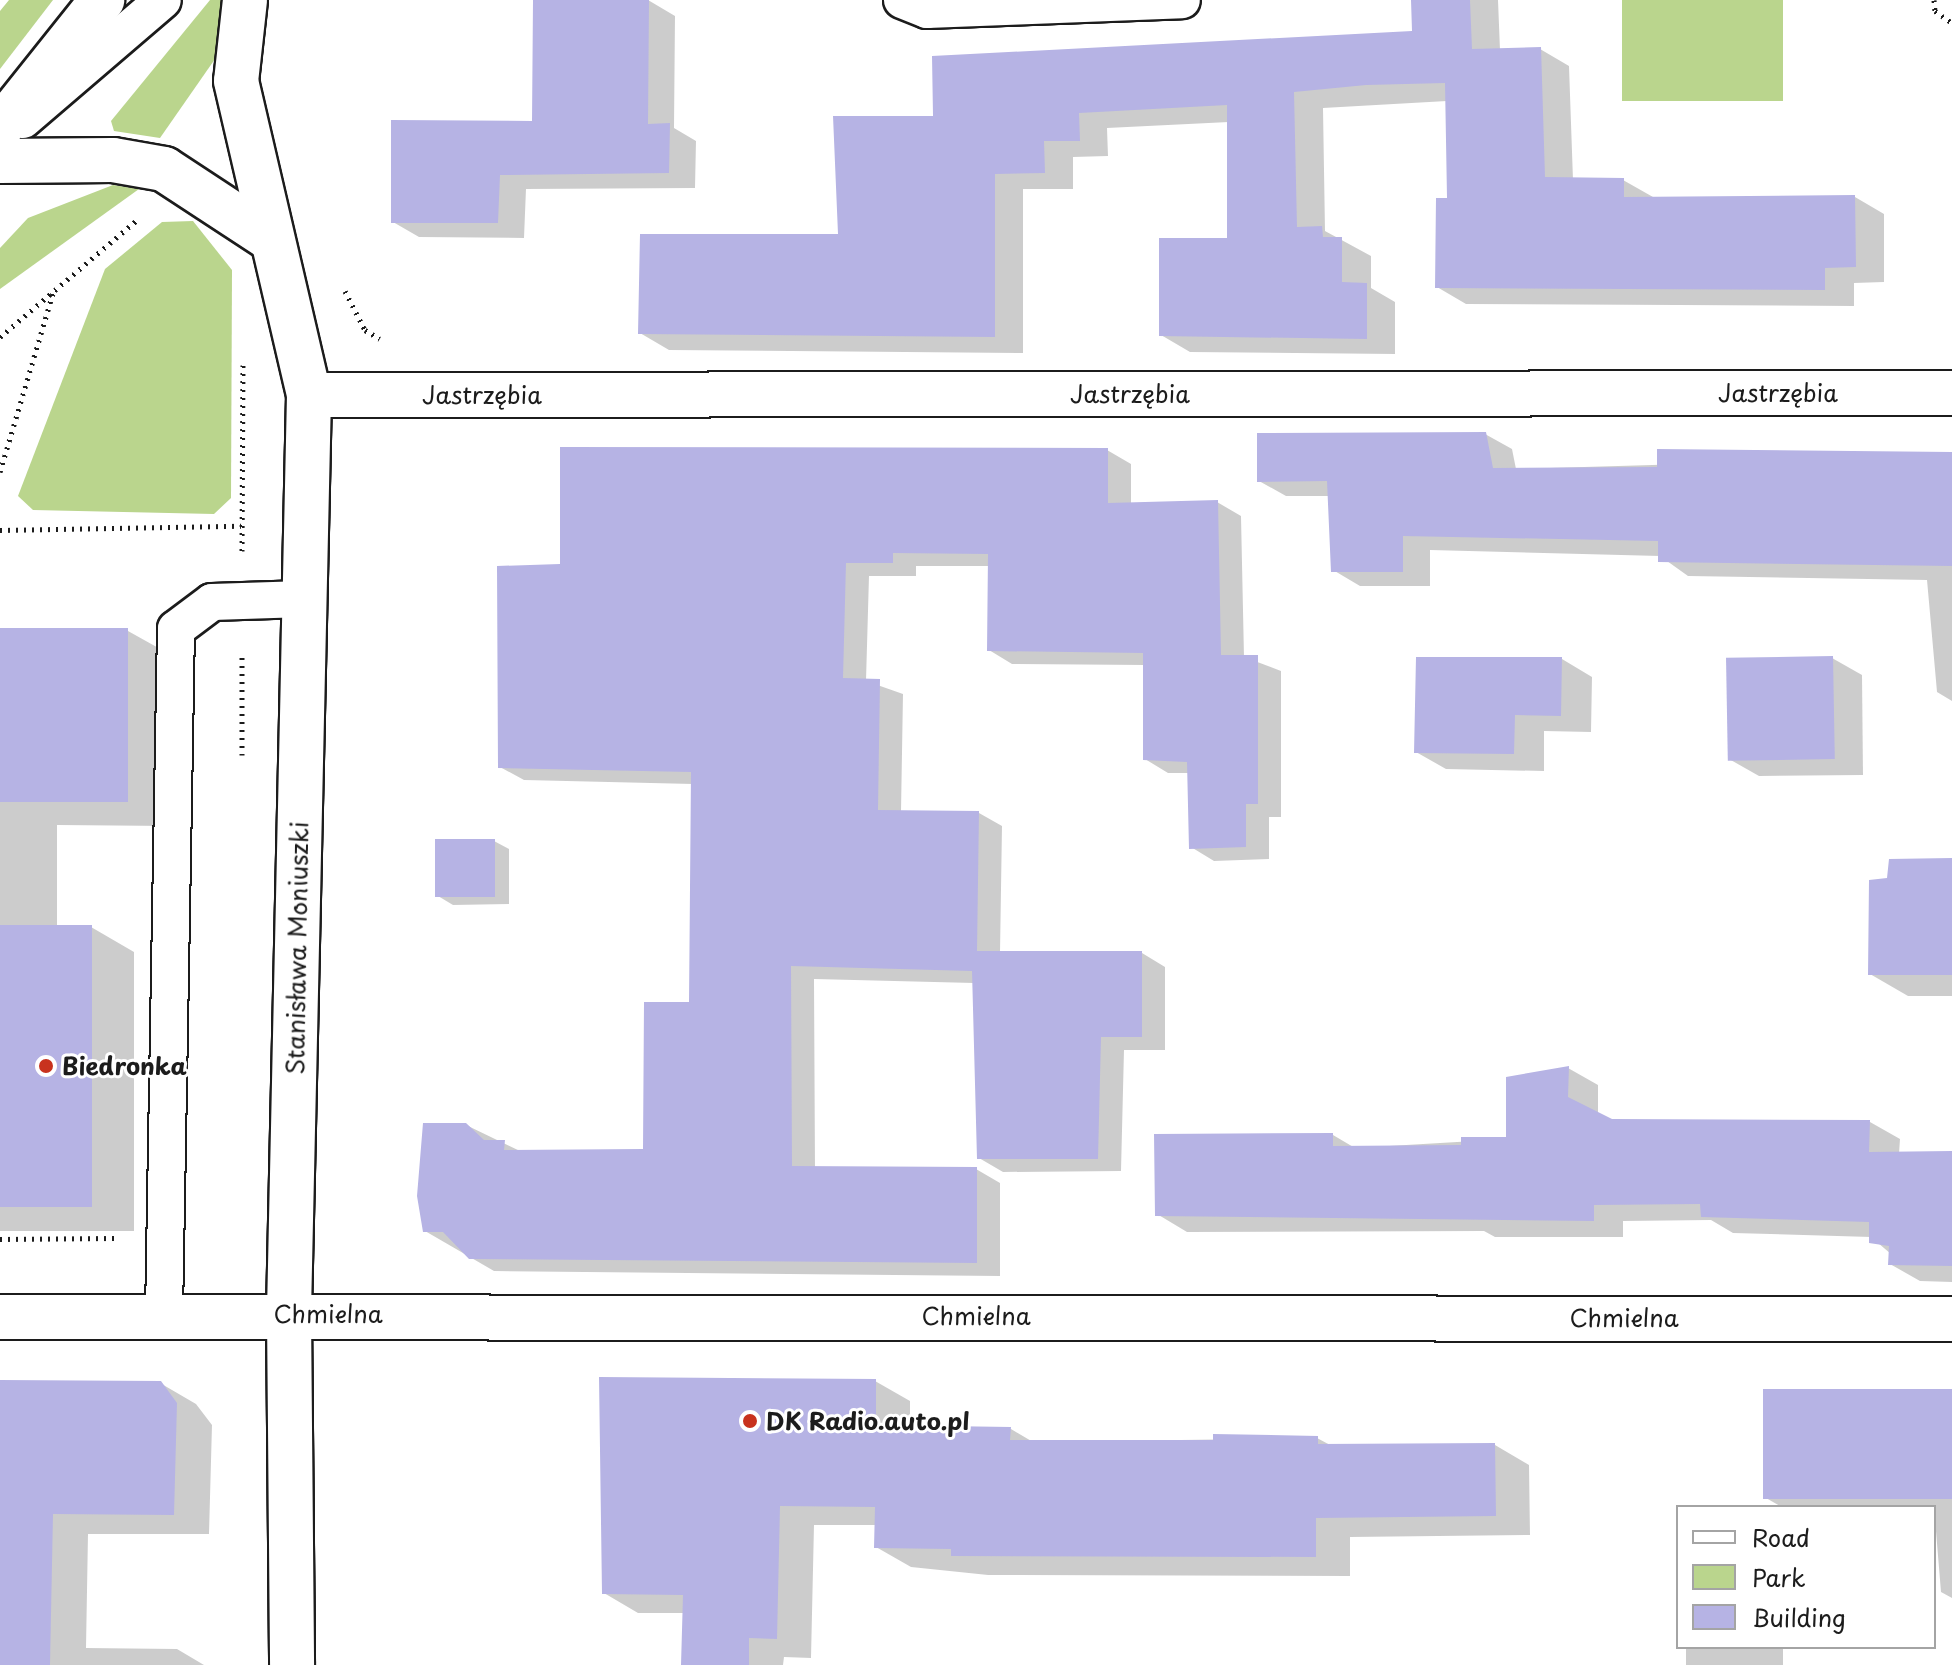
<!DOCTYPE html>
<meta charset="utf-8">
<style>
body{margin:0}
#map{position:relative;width:1952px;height:1665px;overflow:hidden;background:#fff;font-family:"Playpen Sans",sans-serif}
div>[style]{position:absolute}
.green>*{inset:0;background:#bad58d;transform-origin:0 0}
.shadow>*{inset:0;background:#0003;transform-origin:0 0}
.building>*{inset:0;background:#b6b3e4;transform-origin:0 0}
.path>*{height:5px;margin-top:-2.5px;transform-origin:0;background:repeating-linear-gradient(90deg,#1c1c1c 0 2px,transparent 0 8px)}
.roads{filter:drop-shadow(2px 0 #1c1c1c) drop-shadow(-2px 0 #1c1c1c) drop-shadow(0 2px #1c1c1c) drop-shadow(0 -2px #1c1c1c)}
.service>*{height:36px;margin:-18px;padding:0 18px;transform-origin:18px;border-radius:18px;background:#fff}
.minor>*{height:44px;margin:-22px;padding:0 22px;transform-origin:22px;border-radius:22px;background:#fff}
.secondary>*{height:44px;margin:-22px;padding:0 22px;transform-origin:22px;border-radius:22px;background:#fff}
.dots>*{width:22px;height:22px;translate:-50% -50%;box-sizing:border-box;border:4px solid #fff;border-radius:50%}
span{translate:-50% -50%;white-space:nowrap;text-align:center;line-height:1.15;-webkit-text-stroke:6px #fff;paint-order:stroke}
.street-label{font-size:24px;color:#1c1c1c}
.poi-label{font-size:24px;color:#1c1c1c;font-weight:700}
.left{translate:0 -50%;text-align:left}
.legend{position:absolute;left:1676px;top:1505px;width:260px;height:144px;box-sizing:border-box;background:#fff;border:2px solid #a4a4a4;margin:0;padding:10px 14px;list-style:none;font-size:24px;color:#1c1c1c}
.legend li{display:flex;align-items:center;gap:16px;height:40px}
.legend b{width:40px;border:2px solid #a4a4a4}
</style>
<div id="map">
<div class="green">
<div style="clip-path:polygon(9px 0,53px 0,0 69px,0 11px)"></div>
<div style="clip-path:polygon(210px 0,224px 0,215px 59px,160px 138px,114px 131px,111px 121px)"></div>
<div style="left:1622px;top:0;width:161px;height:101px"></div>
<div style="clip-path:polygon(113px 185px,139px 189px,0 289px,0 248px,28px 218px)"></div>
<div style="clip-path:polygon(193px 221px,232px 270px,231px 498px,214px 514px,33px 510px,18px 496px,105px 269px,162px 222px)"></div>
</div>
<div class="shadow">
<div style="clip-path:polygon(648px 0,675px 16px,674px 128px,696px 141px,695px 188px,526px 189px,524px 238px,419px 237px,393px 222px,534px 123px)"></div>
<div style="clip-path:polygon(1413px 0,1498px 0,1500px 50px,1540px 49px,1569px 66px,1573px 180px,1623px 180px,1653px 197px,1855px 197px,1884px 214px,1884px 282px,1854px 283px,1854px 306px,1466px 304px,1437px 287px,1449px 200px,1447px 101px,1323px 108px,1325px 231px,1371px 256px,1371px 288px,1395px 302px,1395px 354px,1190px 352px,1161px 335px,1228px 240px,1229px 122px,1107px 128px,1108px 156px,1073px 157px,1073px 189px,1023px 189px,1023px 353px,669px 350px,640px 333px,840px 236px,935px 118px,1414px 33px)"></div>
<div style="clip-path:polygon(1485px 434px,1512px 449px,1516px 469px,1952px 456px,1952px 701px,1937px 692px,1927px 580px,1688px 576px,1660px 556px,1430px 550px,1430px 586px,1360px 586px,1333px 570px,1330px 496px,1286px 496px,1259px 481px)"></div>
<div style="clip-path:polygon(1107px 450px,1131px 464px,1131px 505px,1217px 502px,1241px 516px,1244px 657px,1281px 671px,1281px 817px,1269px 817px,1269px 859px,1214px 861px,1191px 847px,1189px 773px,1168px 773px,1145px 759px,1145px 665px,1012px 664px,989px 650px,990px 566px,916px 566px,916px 576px,869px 576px,866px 681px,903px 694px,901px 812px,979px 813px,1002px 826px,1000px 953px,1142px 953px,1165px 967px,1165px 1050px,1124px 1050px,1121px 1171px,1003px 1172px,979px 1158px,974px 983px,814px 979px,815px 1168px,976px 1169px,1000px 1183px,1000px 1276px,494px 1271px,425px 1231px,466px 1125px,522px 1152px,645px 1151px,691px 1004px,693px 784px,524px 780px,500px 767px,562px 566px)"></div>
<div style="clip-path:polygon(0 630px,128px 631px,171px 655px,170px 826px,57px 825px,57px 927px,91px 927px,134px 952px,134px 1231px,0 1231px)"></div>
<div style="clip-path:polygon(1832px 658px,1862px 675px,1863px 775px,1759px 776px,1729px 759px)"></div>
<div style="clip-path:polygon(1562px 659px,1592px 677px,1591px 732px,1544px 731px,1544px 771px,1446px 769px,1416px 752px)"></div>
<div style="clip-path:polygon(494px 841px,509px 849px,509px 904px,453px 905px,438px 896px)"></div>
<div style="clip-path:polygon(1952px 859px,1952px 996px,1908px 996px,1870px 974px,1889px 880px)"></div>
<div style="clip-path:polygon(1568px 1068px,1598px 1085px,1598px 1114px,1612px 1121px,1870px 1122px,1900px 1139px,1899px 1154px,1952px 1153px,1952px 1282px,1920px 1281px,1890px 1264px,1891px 1254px,1871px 1237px,1733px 1233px,1711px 1220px,1623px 1221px,1623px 1237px,1495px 1237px,1484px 1231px,1187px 1232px,1157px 1214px,1333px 1135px,1355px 1148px,1508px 1139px)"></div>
<div style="clip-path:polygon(875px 1381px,910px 1401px,910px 1428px,1011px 1429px,1033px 1442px,1317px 1438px,1332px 1446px,1495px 1445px,1529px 1465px,1530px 1535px,1350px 1537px,1350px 1576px,988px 1575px,911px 1567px,876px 1547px,876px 1525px,814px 1525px,811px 1658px,784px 1657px,783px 1665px,683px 1665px,685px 1613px,638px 1613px,604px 1593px)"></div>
<div style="clip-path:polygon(0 1382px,160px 1383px,196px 1404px,212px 1425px,209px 1534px,88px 1534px,86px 1648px,177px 1649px,204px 1665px,0 1665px)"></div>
<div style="clip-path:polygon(1952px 1389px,1952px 1598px,1941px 1592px,1934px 1507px,1782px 1507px,1766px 1498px,1765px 1392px)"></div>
<div style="left:1686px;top:1647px;width:97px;height:18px"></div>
</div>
<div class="building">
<div style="clip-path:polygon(533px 0,649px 0,648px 124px,670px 123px,669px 173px,500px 175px,498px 223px,391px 223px,391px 120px,532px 121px)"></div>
<div style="clip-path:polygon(1411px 0,1470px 0,1472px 49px,1541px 47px,1545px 177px,1624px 178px,1624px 197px,1855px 195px,1856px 267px,1825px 268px,1825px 290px,1435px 288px,1436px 198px,1447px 198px,1445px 83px,1366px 85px,1294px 92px,1297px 227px,1322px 226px,1323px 237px,1342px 237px,1342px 282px,1367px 283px,1367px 339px,1159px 336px,1159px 238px,1227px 238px,1227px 105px,1079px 113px,1080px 141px,1044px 141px,1045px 173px,995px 174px,995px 337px,638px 334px,640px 234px,838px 234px,833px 116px,933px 116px,932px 56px,1412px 31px)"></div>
<div style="clip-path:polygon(1486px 432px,1493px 468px,1657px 467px,1657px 449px,1952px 452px,1952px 566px,1658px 562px,1658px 541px,1403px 536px,1403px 572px,1331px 572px,1327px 481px,1257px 482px,1257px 433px)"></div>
<div style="clip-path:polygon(560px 447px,1108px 448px,1108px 503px,1218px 500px,1221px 655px,1258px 655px,1258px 804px,1246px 804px,1246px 847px,1189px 849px,1187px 762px,1143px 760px,1143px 653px,987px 651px,988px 554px,893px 553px,893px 563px,846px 563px,843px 678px,880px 679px,878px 810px,979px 811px,977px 951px,1142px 951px,1142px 1037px,1101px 1037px,1098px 1159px,977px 1159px,972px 971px,791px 966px,792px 1166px,977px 1167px,977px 1263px,469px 1259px,443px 1232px,423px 1232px,417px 1196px,423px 1123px,466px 1123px,484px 1140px,505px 1140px,504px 1150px,643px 1149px,644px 1002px,689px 1002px,691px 772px,498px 768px,497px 566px,560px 564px)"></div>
<div style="left:0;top:628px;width:128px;height:174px"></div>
<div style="left:1833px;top:656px;width:103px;height:107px;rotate:89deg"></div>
<div style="clip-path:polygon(1416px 657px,1562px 657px,1561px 716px,1515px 715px,1514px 754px,1414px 753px)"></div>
<div style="left:435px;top:839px;width:60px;height:58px"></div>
<div style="clip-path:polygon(1952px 858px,1952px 975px,1868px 975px,1869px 880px,1887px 878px,1889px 859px)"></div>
<div style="left:0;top:925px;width:92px;height:282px"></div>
<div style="clip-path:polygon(1569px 1066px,1568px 1097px,1612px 1119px,1870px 1120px,1869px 1152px,1952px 1151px,1952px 1266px,1888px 1265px,1889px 1246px,1869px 1243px,1869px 1222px,1701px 1217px,1700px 1204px,1594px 1205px,1594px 1221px,1155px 1216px,1154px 1134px,1333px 1133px,1333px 1146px,1461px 1145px,1461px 1137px,1506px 1137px,1506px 1077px)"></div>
<div style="clip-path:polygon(599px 1377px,876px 1379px,876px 1425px,1011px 1427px,1010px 1440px,1213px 1440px,1213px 1434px,1318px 1436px,1318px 1444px,1495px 1443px,1496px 1516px,1316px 1518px,1316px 1557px,951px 1556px,951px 1549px,874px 1548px,875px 1507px,780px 1506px,777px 1639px,749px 1638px,749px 1665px,681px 1665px,683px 1595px,602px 1594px)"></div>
<div style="clip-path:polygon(0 1380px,161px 1381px,177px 1403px,174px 1515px,53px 1514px,50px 1665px,0 1665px)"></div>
<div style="left:1952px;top:1389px;width:110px;height:189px;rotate:90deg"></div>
</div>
<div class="path">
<div style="left:1934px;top:0;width:11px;rotate:85deg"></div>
<div style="left:1935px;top:11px;width:21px;rotate:35deg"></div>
<div style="left:345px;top:291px;width:44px;rotate:62.9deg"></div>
<div style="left:365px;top:330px;width:17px;rotate:31deg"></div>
<div style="left:0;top:337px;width:179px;rotate:-40.5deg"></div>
<div style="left:0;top:472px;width:187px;rotate:-73.5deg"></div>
<div style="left:0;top:530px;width:241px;rotate:-1deg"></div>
<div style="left:242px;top:551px;width:186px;rotate:-89.7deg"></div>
<div style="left:242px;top:755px;width:102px;rotate:-90deg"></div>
<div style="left:0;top:1239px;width:115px;rotate:-0.5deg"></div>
</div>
<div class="roads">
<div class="service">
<div style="left:902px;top:0;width:27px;rotate:22deg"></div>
<div style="left:927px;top:10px;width:255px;rotate:-2.2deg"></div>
<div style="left:23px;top:120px;width:184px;rotate:-40.6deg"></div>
<div style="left:164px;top:1315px;width:686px;rotate:-89deg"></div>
<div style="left:176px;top:629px;width:45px;rotate:-36.9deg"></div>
<div style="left:212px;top:602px;width:92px;rotate:-1.9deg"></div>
</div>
<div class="minor">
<div style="left:245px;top:0;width:81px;rotate:96.3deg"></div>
<div style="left:236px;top:81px;width:322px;rotate:76.9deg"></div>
<div style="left:309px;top:395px;width:918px;rotate:91.25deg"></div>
<div style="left:289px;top:1313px;width:352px;rotate:89.5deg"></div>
<div style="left:0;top:161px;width:113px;rotate:-0.5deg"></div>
<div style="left:113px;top:160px;width:52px;rotate:10deg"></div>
<div style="left:164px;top:169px;width:122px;rotate:33.3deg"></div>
<div style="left:309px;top:395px;width:1643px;rotate:-0.07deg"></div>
<div style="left:0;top:1317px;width:1952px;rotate:0.06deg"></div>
</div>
<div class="secondary">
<div style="left:0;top:128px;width:164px;rotate:-51.4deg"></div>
</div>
</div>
<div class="dots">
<div style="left:46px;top:1066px;background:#c8321e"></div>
<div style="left:750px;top:1421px;background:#c8321e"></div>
</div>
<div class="street-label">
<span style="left:1778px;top:393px">Jastrzębia</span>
<span style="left:1130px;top:394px">Jastrzębia</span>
<span style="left:482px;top:395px">Jastrzębia</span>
<span style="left:297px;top:948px;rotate:-89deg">Stanisława Moniuszki</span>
<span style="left:328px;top:1314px">Chmielna</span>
<span style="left:976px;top:1316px">Chmielna</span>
<span style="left:1624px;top:1318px">Chmielna</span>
</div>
<div class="poi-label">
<span class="left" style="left:62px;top:1066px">Biedronka</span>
<span class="left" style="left:766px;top:1421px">DK Radio.auto.pl</span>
</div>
<ul class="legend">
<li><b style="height:10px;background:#fff"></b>Road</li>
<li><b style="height:22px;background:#bad58d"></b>Park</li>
<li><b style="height:22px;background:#b6b3e4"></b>Building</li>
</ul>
</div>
